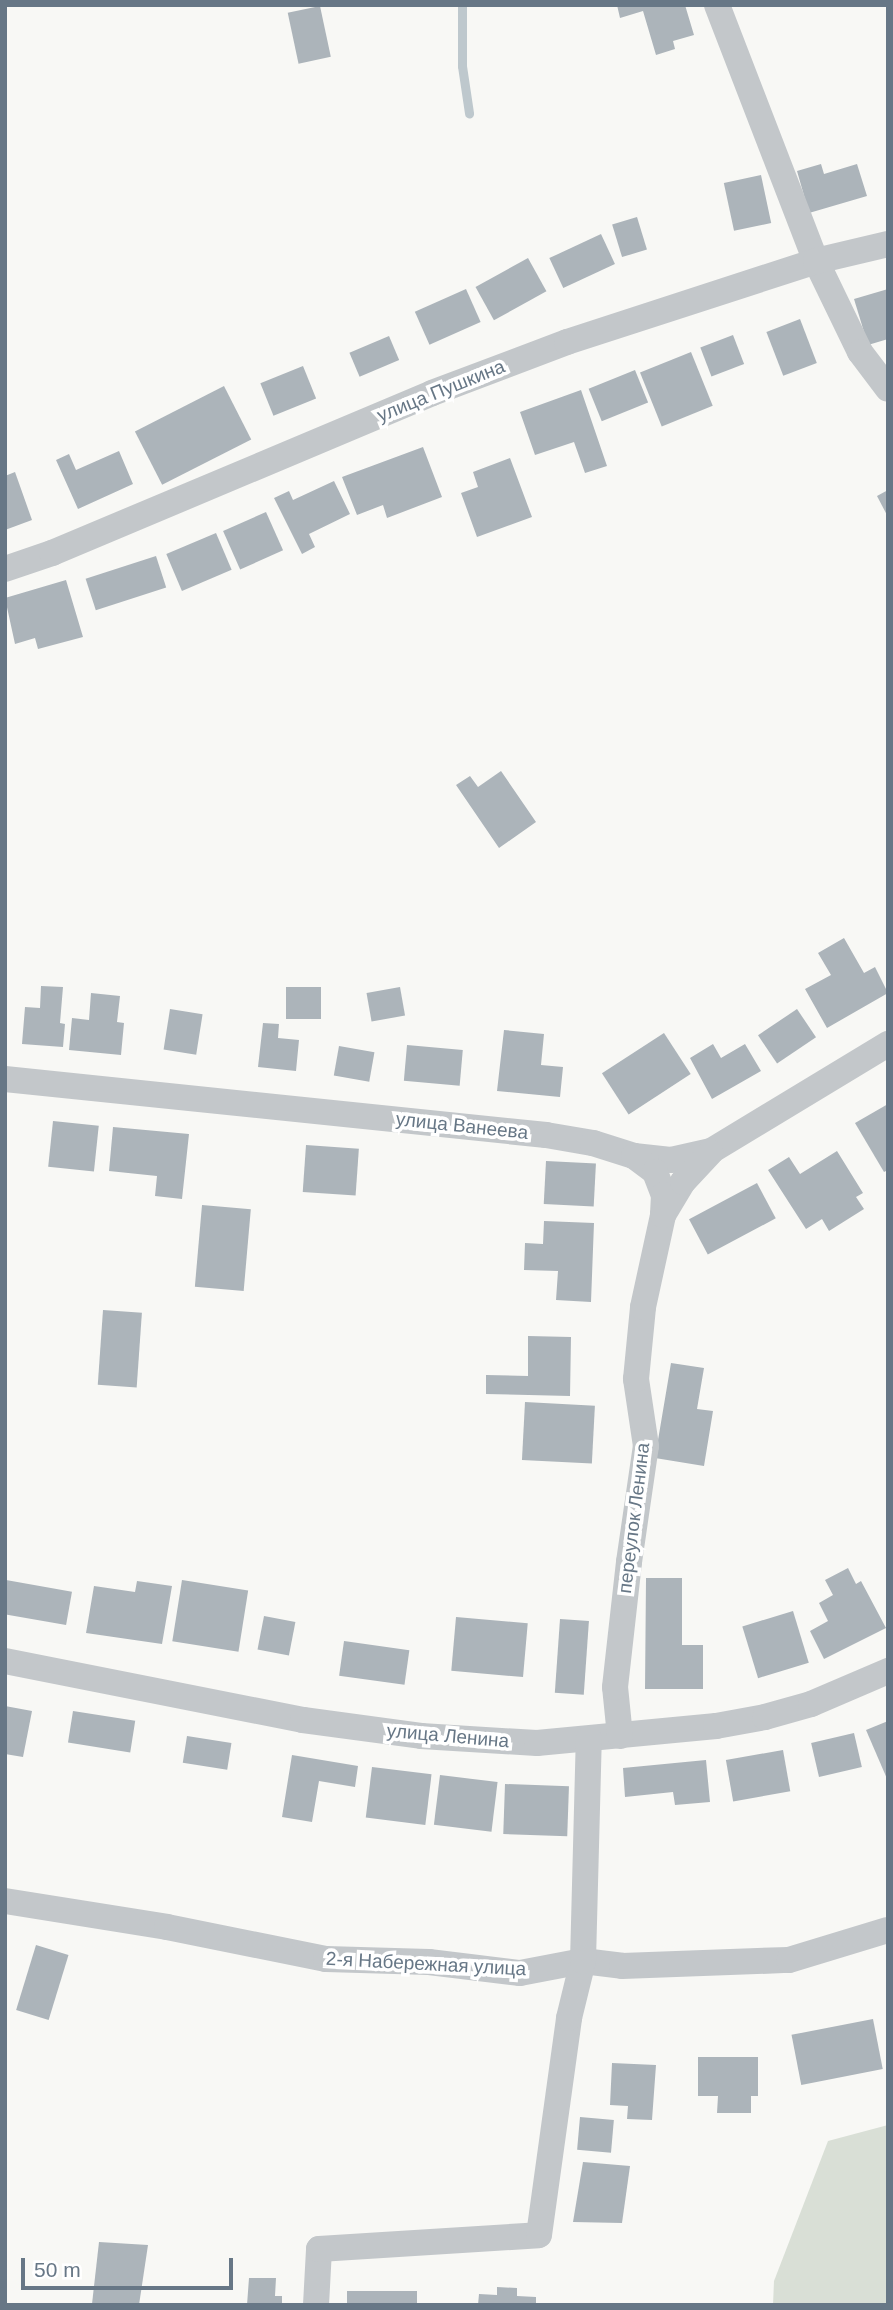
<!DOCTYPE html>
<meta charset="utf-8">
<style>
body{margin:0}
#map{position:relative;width:893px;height:2310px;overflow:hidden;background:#f8f8f5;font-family:Helvetica,sans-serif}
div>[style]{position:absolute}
.green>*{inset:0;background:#d9dfd6}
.stream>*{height:9px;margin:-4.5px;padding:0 4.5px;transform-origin:4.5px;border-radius:4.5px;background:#bec8cd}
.building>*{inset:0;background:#acb4ba;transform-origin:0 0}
.minor>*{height:26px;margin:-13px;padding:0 13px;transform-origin:13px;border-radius:13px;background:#c3c7ca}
span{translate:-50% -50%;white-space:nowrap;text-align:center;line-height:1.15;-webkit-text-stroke:7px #fff;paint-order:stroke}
.street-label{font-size:19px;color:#677786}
.frame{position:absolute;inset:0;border:7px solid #677786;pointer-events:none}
.scale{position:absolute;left:21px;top:2258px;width:212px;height:32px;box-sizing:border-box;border:4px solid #677786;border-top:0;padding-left:9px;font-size:21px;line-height:24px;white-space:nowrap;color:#677786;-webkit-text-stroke:5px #fff;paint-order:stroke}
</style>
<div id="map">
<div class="green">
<div style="clip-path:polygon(888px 2125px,888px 2305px,773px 2305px,774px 2281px,828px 2141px)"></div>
</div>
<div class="stream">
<div style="left:462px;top:5px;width:61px;rotate:90deg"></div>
<div style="left:462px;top:66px;width:48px;rotate:81.5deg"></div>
</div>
<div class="building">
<div style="clip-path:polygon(617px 5px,685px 5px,694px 35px,673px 41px,675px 49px,656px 55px,643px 11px,620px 18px)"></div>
<div style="left:320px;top:6px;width:52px;height:33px;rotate:78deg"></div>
<div style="clip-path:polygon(821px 164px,824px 174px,857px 164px,867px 196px,809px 213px,797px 171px)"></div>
<div style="left:761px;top:175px;width:49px;height:38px;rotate:78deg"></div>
<div style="left:637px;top:217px;width:34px;height:26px;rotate:73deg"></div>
<div style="left:601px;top:234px;width:33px;height:57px;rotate:65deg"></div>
<div style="left:528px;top:258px;width:38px;height:60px;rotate:61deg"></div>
<div style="left:466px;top:289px;width:36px;height:56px;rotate:66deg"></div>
<div style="clip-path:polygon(888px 289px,888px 339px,868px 345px,854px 299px)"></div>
<div style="left:800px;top:319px;width:47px;height:36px;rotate:69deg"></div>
<div style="left:733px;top:335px;width:31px;height:35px;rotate:69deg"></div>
<div style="left:389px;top:336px;width:26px;height:43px;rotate:67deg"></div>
<div style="left:691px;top:352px;width:58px;height:55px;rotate:68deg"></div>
<div style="left:303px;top:366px;width:35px;height:46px;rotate:68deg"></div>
<div style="left:635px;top:370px;width:35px;height:50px;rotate:68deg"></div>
<div style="left:224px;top:386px;width:60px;height:100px;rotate:63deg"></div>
<div style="clip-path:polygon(581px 390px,607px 466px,585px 473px,574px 442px,535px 455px,520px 412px)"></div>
<div style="clip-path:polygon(423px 447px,442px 497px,387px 518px,383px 505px,357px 515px,342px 477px)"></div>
<div style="clip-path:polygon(119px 451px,133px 484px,78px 509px,56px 460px,69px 454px,76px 470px)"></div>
<div style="clip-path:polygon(510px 458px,532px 517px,477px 537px,461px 493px,478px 487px,473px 472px)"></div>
<div style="clip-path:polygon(15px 472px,32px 520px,5px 530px,5px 476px)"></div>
<div style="clip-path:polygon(334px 481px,350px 514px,309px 534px,315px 547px,302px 554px,274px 498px,289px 491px,293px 500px)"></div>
<div style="clip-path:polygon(888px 490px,888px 517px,877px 496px)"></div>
<div style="left:266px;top:512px;width:42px;height:47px;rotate:66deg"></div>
<div style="left:216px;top:533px;width:40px;height:54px;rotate:67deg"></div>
<div style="left:156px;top:556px;width:33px;height:74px;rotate:72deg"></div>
<div style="clip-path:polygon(66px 580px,83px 637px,38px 649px,35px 638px,15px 644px,5px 598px)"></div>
<div style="clip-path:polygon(501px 771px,536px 822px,499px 848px,456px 785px,470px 776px,478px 787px)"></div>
<div style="clip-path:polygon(844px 938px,864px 973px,875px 967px,888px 993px,827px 1028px,805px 989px,831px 975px,818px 953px)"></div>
<div style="clip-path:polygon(41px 986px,63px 987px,60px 1023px,65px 1024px,63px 1047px,22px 1044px,25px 1007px,40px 1008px)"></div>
<div style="left:286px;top:987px;width:35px;height:32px"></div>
<div style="left:400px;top:987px;width:29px;height:34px;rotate:80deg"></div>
<div style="clip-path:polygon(91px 993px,120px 996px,117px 1022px,124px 1023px,121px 1055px,69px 1050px,72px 1018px,89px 1020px)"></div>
<div style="left:170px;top:1009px;width:33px;height:41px;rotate:9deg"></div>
<div style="left:797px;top:1009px;width:34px;height:47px;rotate:56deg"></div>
<div style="clip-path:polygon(263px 1023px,279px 1024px,278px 1038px,299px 1040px,296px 1071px,258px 1067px)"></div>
<div style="clip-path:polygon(504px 1030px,544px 1034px,541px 1065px,563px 1067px,560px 1097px,497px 1091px)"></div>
<div style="left:664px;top:1033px;width:49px;height:74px;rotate:57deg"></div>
<div style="clip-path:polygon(713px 1044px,721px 1058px,745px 1044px,761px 1071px,712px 1099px,690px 1058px)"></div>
<div style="left:407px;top:1045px;width:56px;height:36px;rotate:5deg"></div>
<div style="left:339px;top:1046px;width:36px;height:30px;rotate:10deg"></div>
<div style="clip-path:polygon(888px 1104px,888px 1170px,884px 1172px,855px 1123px)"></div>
<div style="left:53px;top:1121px;width:46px;height:46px;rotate:6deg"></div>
<div style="clip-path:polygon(113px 1127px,189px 1134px,182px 1199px,155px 1196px,157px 1176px,109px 1171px)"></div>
<div style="left:306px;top:1145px;width:53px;height:47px;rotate:4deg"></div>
<div style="clip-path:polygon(837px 1151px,863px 1193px,856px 1197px,864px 1209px,829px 1231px,822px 1219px,806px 1229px,768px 1170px,789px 1157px,800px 1174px)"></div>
<div style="left:546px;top:1161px;width:50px;height:43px;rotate:3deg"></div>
<div style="left:757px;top:1183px;width:40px;height:77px;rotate:62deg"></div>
<div style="left:202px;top:1205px;width:49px;height:82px;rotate:5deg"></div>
<div style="clip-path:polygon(544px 1221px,594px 1223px,591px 1302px,556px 1300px,558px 1271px,524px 1270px,525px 1243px,543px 1244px)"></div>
<div style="left:103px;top:1310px;width:39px;height:75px;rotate:4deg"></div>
<div style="clip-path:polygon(528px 1336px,571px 1337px,570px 1396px,486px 1394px,486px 1375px,528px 1376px)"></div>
<div style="clip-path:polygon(671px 1363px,704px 1368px,697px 1409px,713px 1411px,704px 1466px,655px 1458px)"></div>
<div style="left:525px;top:1402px;width:70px;height:58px;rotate:3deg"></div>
<div style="clip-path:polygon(848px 1568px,856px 1584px,861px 1581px,886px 1628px,824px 1659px,810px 1631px,828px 1621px,819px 1603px,833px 1595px,825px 1580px)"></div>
<div style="clip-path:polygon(646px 1578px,682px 1578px,682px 1645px,703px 1645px,703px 1689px,645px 1689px)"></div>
<div style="left:6px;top:1580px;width:67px;height:34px;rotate:10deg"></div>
<div style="left:182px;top:1580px;width:67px;height:62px;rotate:9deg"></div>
<div style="clip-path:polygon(137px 1581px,172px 1586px,162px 1644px,86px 1633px,94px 1586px,135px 1592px)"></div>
<div style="left:793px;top:1611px;width:54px;height:53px;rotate:73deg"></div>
<div style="left:264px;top:1616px;width:32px;height:34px;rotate:11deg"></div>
<div style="left:456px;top:1617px;width:72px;height:54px;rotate:5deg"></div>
<div style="left:560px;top:1619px;width:29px;height:74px;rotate:4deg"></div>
<div style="left:344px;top:1641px;width:66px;height:35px;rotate:8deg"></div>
<div style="clip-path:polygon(5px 1706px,32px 1711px,23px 1757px,5px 1754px)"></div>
<div style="left:73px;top:1711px;width:63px;height:32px;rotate:9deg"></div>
<div style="clip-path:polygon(888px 1721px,888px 1781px,866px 1730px)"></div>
<div style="left:854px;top:1733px;width:35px;height:44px;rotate:77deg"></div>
<div style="left:187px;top:1736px;width:45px;height:27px;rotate:9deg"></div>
<div style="left:783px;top:1750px;width:42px;height:58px;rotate:80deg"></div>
<div style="clip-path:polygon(292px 1755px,358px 1766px,355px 1787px,319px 1781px,312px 1822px,282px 1817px)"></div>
<div style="clip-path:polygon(706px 1760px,710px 1802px,675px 1805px,673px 1792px,625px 1797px,623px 1768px)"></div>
<div style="left:372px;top:1767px;width:60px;height:51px;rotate:7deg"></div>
<div style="left:440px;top:1775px;width:58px;height:50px;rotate:7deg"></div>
<div style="left:505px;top:1784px;width:64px;height:50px;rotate:2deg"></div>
<div style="left:36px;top:1945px;width:34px;height:68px;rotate:17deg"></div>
<div style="left:873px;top:2019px;width:51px;height:83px;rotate:79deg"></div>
<div style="clip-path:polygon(698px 2057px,758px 2057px,758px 2096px,751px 2096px,751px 2113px,717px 2113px,718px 2096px,698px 2096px)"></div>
<div style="clip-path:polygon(612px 2063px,656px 2065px,652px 2120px,627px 2119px,628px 2106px,610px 2105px)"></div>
<div style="left:580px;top:2117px;width:34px;height:33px;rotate:5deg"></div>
<div style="clip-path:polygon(583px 2162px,630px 2166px,622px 2223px,573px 2222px)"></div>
<div style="clip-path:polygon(99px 2242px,148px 2245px,139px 2305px,92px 2304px)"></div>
<div style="clip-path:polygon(249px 2278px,276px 2278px,275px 2296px,282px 2296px,282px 2305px,247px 2305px)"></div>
<div style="clip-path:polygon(497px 2287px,517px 2288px,517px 2296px,536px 2297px,536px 2305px,478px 2305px,479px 2294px,497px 2295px)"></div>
<div style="left:417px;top:2291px;width:14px;height:70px;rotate:90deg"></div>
</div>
<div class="minor">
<div style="left:717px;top:5px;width:274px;rotate:68.9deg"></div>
<div style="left:816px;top:261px;width:101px;rotate:64.2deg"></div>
<div style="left:860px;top:352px;width:46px;rotate:52.9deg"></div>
<div style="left:5px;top:569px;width:50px;rotate:-18.8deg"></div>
<div style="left:52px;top:553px;width:412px;rotate:-22.8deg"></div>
<div style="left:432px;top:393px;width:144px;rotate:-20.7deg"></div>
<div style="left:567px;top:342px;width:262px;rotate:-18deg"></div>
<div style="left:816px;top:261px;width:74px;rotate:-13.3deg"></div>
<div style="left:5px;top:1079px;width:544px;rotate:5.91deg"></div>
<div style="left:546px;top:1135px;width:48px;rotate:9.7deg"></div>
<div style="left:593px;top:1143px;width:43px;rotate:17.6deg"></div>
<div style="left:634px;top:1156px;width:37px;rotate:6deg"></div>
<div style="left:671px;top:1160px;width:41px;rotate:-12.7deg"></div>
<div style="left:711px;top:1151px;width:207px;rotate:-31.2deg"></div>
<div style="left:634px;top:1156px;width:26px;rotate:37deg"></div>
<div style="left:655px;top:1172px;width:25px;rotate:69deg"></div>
<div style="left:664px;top:1195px;width:20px;rotate:93deg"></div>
<div style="left:5px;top:1661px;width:304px;rotate:11.2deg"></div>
<div style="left:303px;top:1720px;width:119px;rotate:7.7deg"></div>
<div style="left:421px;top:1736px;width:116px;rotate:3.5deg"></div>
<div style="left:537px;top:1743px;width:180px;rotate:-5.4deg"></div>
<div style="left:716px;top:1726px;width:50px;rotate:-10.4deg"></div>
<div style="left:765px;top:1717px;width:48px;rotate:-15.8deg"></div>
<div style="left:811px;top:1704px;width:84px;rotate:-23.2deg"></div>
<div style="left:620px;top:1736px;width:49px;rotate:-95.8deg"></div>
<div style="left:615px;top:1687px;width:126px;rotate:-83.6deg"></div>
<div style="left:629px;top:1562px;width:117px;rotate:-81.7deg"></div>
<div style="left:646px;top:1446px;width:68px;rotate:-98.5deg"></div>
<div style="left:636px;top:1379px;width:72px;rotate:-84.4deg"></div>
<div style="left:643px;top:1307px;width:94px;rotate:-77.7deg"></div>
<div style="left:663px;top:1215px;width:39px;rotate:-59deg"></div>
<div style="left:683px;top:1182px;width:40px;rotate:-47deg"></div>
<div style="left:5px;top:1901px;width:164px;rotate:9.1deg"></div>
<div style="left:167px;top:1927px;width:162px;rotate:11.4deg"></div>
<div style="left:326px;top:1959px;width:103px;rotate:1.7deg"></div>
<div style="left:429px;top:1962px;width:92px;rotate:6.9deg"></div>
<div style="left:520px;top:1973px;width:64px;rotate:-10.8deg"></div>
<div style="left:583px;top:1961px;width:39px;rotate:7deg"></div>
<div style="left:622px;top:1966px;width:167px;rotate:-2.1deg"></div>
<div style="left:789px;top:1960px;width:103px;rotate:-16.9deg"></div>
<div style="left:316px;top:2305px;width:56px;rotate:-86.9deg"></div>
<div style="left:319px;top:2249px;width:220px;rotate:-3.6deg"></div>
<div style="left:539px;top:2235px;width:219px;rotate:-82.1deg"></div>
<div style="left:569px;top:2018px;width:59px;rotate:-76.2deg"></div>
<div style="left:583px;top:1961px;width:222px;rotate:-88.5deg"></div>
</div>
<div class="street-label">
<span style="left:441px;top:391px;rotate:-22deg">улица Пушкина</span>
<span style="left:462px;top:1126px;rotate:6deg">улица Ванеева</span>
<span style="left:634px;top:1518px;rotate:-83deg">переулок Ленина</span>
<span style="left:448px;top:1736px;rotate:5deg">улица Ленина</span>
<span style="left:426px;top:1964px;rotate:3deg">2-я Набережная улица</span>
</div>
<div class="frame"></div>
<div class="scale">50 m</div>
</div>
